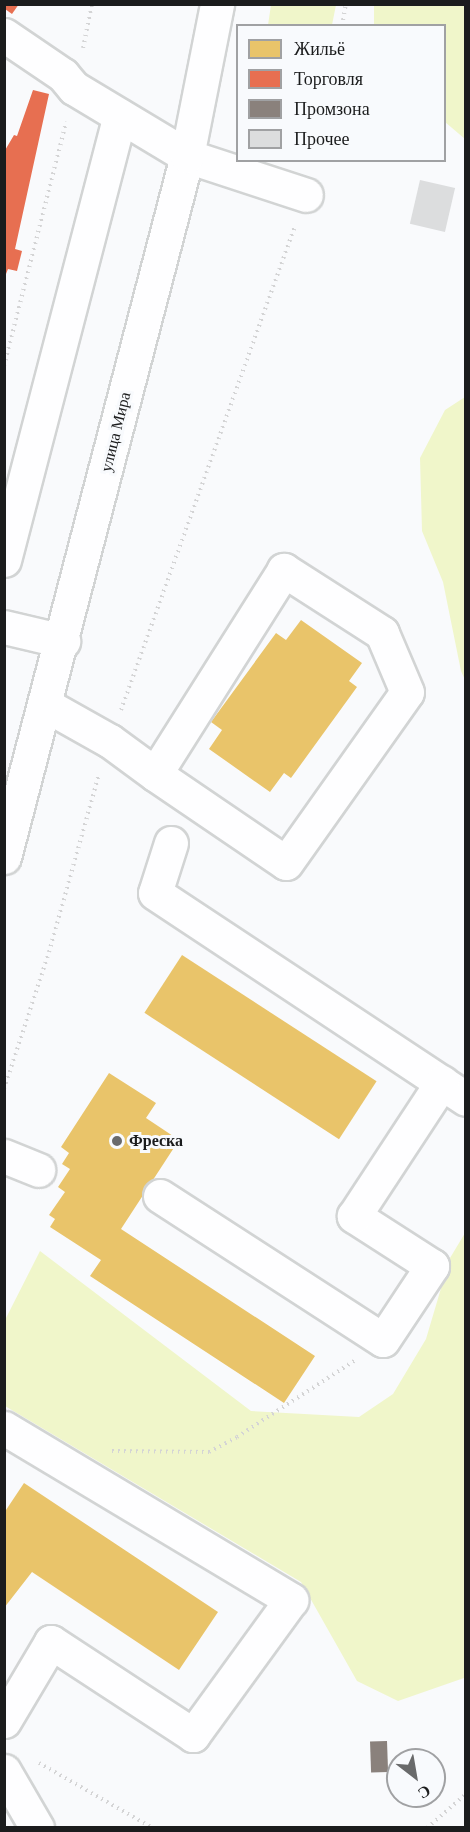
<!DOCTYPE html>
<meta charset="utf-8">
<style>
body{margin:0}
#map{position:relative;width:470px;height:1832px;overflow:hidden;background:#f9fafc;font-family:"Times New Roman",serif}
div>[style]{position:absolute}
.green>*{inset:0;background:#f0f6ca}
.homes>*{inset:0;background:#e9c46a;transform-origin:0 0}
.shops>*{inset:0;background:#e76f51}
.industry>*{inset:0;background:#8a817c;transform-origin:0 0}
.building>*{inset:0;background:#dcddde;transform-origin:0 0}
.path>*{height:4px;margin-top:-2px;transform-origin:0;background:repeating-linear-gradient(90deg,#d4d4d5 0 1.5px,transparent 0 6px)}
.roads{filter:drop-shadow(2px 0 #d2d4d4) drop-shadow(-2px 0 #d2d4d4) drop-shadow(0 2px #d2d4d4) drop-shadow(0 -2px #d2d4d4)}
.minor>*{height:33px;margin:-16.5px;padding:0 16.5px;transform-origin:16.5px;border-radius:16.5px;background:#fefeff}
.major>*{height:33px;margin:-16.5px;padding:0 16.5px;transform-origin:16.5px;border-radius:16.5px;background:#fefeff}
.dots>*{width:16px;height:16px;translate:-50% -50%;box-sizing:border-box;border:3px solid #f8fafd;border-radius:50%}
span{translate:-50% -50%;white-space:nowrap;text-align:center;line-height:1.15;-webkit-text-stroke:6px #f8fafd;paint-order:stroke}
.street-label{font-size:16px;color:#1b1c1d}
.poi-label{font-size:16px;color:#1b1c1d;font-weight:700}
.left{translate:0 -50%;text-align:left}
.frame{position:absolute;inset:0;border:6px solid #1b1c1d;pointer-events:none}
.legend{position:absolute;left:236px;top:24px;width:210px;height:138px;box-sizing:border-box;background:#f8fafd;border:2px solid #a0a1a3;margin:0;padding:8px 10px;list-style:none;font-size:18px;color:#1b1c1d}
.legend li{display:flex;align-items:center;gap:12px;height:30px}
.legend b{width:30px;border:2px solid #a0a1a3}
.north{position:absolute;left:386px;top:1748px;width:60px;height:60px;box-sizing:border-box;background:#f8fafd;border:2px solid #a0a1a3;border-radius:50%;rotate:149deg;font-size:16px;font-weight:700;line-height:24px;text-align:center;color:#1b1c1d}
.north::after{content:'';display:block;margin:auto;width:21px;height:27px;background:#696a6b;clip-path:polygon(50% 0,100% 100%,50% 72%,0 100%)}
</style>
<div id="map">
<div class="green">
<div style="clip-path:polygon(271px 5px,271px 4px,336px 5px,332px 25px,268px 25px)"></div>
<div style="clip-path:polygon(374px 5px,465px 5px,465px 139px,445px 122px,444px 26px,374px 25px)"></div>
<div style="clip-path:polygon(465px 397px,465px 680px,461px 671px,443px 582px,422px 531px,420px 458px,445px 410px)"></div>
<div style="clip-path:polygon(465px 1233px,464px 1678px,398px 1701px,357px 1681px,301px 1582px,5px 1406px,5px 1320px,40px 1251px,251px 1411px,359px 1417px,393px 1394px,426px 1339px,450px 1258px)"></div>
</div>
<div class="homes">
<div style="clip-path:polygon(301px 620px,362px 663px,349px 681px,357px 687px,291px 778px,284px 773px,270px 792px,209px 749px,222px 730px,211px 722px,276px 633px,286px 640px)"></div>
<div style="left:182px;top:955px;width:232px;height:69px;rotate:33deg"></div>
<div style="clip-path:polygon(109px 1073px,156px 1103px,146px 1118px,179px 1140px,121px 1229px,315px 1356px,284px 1403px,90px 1276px,101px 1260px,50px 1227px,55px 1219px,49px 1215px,65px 1192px,58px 1187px,70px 1169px,62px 1164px,69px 1153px,61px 1147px)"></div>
<div style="clip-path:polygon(24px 1483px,218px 1612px,179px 1670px,32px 1572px,4px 1608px,4px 1513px)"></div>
</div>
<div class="shops">
<div style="clip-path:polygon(5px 4px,19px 4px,12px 14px,5px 9px)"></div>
<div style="clip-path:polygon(33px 90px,49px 94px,15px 249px,22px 251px,17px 271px,8px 269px,4px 279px,4px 152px,14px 135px,17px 136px)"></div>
</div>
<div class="industry">
<div style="left:387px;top:1741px;width:31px;height:17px;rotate:88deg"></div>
</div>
<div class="building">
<div style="left:420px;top:180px;width:36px;height:45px;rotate:13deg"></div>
</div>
<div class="path">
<div style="left:342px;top:26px;width:22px;rotate:-80deg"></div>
<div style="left:83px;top:48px;width:45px;rotate:-78.4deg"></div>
<div style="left:4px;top:366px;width:252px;rotate:-75.7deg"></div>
<div style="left:121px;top:710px;width:514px;rotate:-70.23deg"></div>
<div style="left:4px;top:1089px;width:144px;rotate:-71.8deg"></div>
<div style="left:49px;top:952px;width:185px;rotate:-74.3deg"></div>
<div style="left:112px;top:1451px;width:97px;rotate:0.6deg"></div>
<div style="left:209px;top:1452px;width:32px;rotate:-28deg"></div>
<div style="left:237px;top:1437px;width:140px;rotate:-33deg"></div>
<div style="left:39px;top:1763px;width:131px;rotate:29.7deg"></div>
<div style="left:427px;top:1828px;width:52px;rotate:-41.1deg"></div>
</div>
<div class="roads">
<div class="minor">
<div style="left:4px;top:35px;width:71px;rotate:34.1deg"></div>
<div style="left:63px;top:75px;width:17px;rotate:50deg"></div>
<div style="left:74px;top:88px;width:132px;rotate:31deg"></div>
<div style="left:187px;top:156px;width:125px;rotate:18.1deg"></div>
<div style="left:4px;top:560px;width:459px;rotate:-75.4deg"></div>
<div style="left:4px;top:627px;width:61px;rotate:13.3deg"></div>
<div style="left:46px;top:705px;width:73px;rotate:29.4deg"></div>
<div style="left:110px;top:741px;width:56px;rotate:36.3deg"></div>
<div style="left:155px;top:774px;width:158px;rotate:34.2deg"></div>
<div style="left:286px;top:863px;width:209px;rotate:-54.7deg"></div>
<div style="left:407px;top:692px;width:64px;rotate:-113deg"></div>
<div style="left:382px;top:633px;width:117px;rotate:-147.3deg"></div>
<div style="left:284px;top:570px;width:241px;rotate:122.3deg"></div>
<div style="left:171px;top:843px;width:52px;rotate:107.7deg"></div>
<div style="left:155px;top:893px;width:373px;rotate:33.5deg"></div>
<div style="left:4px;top:1156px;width:37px;rotate:22deg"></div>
<div style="left:160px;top:1196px;width:265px;rotate:32.9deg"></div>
<div style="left:383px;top:1340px;width:89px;rotate:-56.5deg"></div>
<div style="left:432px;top:1266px;width:93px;rotate:-147.3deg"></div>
<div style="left:354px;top:1216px;width:160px;rotate:-56.7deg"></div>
<div style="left:4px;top:1428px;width:335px;rotate:30.9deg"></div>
<div style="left:291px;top:1600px;width:167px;rotate:126deg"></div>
<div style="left:193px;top:1735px;width:170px;rotate:-146.8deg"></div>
<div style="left:51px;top:1642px;width:92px;rotate:120.7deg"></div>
<div style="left:4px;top:1771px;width:66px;rotate:59.9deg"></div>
</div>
<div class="major">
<div style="left:4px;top:857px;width:724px;rotate:-75.37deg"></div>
<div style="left:187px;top:156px;width:155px;rotate:-78.8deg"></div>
</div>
</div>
<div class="dots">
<div style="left:117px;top:1141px;background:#696a6b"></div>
</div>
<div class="street-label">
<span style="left:116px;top:432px;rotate:-76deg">улица Мира</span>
</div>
<div class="poi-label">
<span class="left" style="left:129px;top:1141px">Фреска</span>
</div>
<div class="frame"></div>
<ul class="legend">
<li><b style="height:16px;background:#e9c46a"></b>Жильё</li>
<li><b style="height:16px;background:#e76f51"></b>Торговля</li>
<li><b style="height:16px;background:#8a817c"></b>Промзона</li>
<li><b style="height:16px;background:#dcddde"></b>Прочее</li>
</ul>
<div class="north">С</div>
</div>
